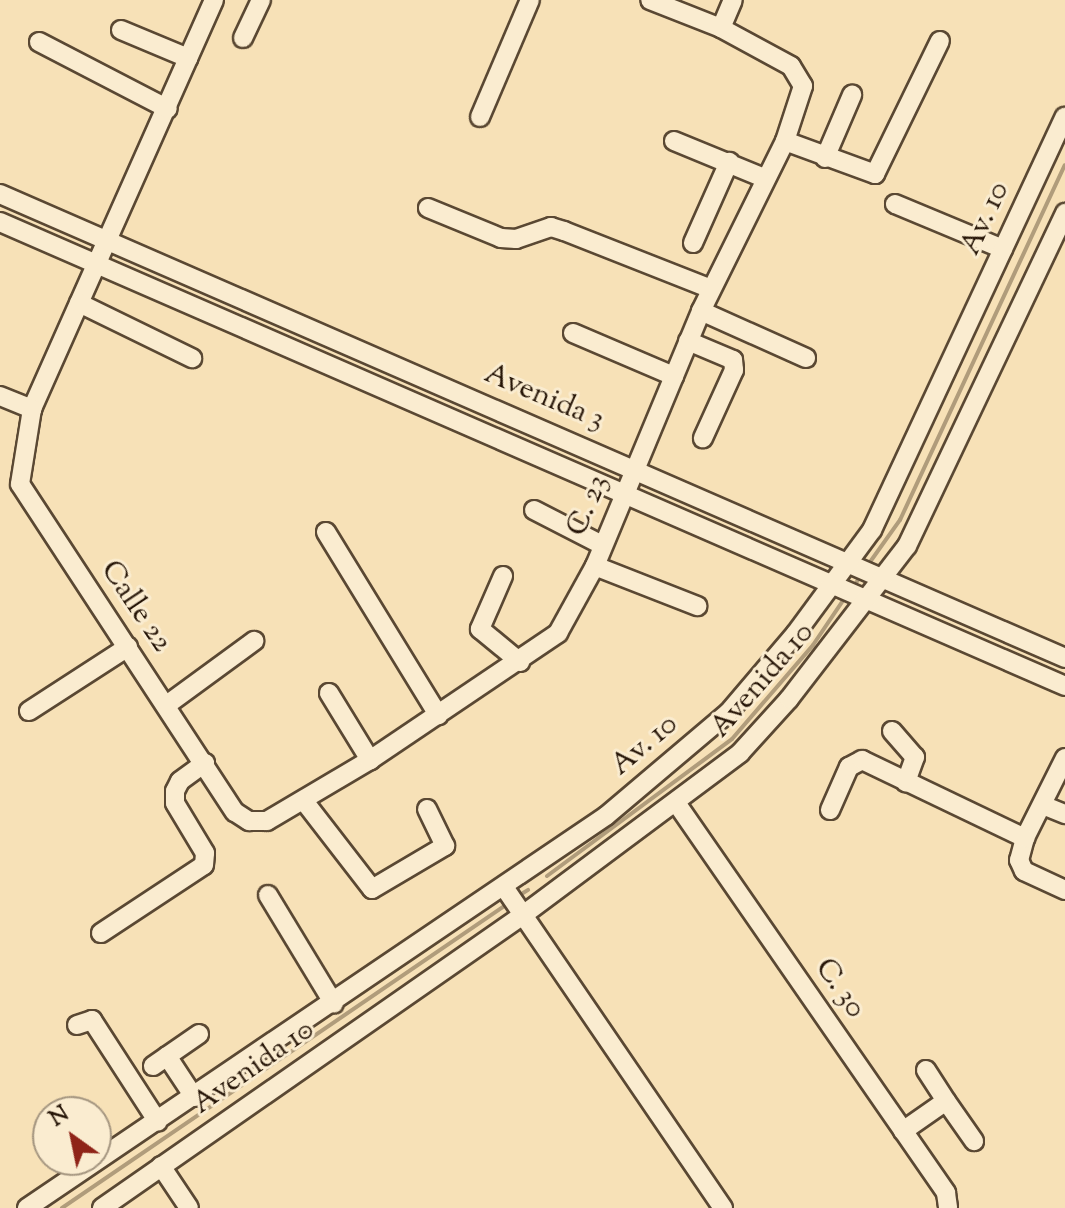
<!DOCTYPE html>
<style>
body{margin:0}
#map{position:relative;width:1065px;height:1208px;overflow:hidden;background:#f7e1b7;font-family:"Sorts Mill Goudy",serif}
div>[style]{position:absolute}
.stream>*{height:4px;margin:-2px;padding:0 2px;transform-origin:2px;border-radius:2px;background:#b09c7b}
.roads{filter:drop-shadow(2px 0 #5a4833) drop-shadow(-2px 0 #5a4833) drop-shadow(0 2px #5a4833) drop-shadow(0 -2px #5a4833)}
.street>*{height:18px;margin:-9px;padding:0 9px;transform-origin:9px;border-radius:9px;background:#faecd0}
span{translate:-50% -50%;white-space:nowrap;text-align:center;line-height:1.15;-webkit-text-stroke:6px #faecd0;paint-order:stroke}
.street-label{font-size:30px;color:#261507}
.north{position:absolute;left:32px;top:1096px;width:80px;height:80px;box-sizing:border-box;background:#faecd0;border:2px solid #a59680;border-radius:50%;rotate:327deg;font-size:22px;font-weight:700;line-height:32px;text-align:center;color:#261507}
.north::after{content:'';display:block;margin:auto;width:28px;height:36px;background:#8f2418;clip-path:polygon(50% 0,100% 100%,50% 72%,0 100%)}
</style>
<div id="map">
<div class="stream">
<div style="left:870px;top:562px;width:52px;rotate:-54.5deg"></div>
<div style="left:900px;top:520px;width:391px;rotate:-65.1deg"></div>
<div style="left:856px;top:583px;width:9px;rotate:-58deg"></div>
<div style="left:547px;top:876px;width:230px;rotate:-36.5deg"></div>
<div style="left:732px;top:739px;width:124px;rotate:-49.2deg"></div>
<div style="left:813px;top:645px;width:59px;rotate:-56deg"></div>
<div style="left:523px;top:893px;width:6px;rotate:-31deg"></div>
<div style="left:62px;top:1208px;width:534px;rotate:-34.32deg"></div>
</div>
<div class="roads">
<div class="street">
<div style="left:214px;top:0;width:448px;rotate:114deg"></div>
<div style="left:32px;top:409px;width:76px;rotate:99.1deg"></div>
<div style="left:20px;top:484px;width:392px;rotate:56.8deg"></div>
<div style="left:235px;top:812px;width:17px;rotate:33deg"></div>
<div style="left:249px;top:821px;width:18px"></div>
<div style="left:267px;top:821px;width:120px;rotate:-30.6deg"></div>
<div style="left:370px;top:760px;width:227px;rotate:-34deg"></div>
<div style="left:558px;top:633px;width:77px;rotate:-61.1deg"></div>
<div style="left:595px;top:566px;width:276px;rotate:-67.4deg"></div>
<div style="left:701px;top:311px;width:190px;rotate:-63.7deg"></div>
<div style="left:785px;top:141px;width:58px;rotate:-71.9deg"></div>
<div style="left:803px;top:86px;width:23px;rotate:-121deg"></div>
<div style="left:791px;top:66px;width:80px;rotate:-151.5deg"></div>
<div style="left:721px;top:28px;width:76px;rotate:-158.5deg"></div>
<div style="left:721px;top:28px;width:30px;rotate:-67deg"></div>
<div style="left:121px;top:30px;width:73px;rotate:22.7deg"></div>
<div style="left:243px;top:38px;width:42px;rotate:-64.7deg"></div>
<div style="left:39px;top:42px;width:145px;rotate:27.4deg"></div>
<div style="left:480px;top:117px;width:127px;rotate:-66.9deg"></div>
<div style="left:674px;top:141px;width:97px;rotate:22.3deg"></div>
<div style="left:785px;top:141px;width:96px;rotate:20.1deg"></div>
<div style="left:875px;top:174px;width:148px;rotate:-64deg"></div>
<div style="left:825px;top:158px;width:69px;rotate:-66.8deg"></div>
<div style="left:0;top:194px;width:1162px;rotate:23.54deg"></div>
<div style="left:895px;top:204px;width:117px;rotate:22.6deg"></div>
<div style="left:428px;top:208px;width:79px;rotate:22.3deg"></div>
<div style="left:501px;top:238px;width:15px;rotate:4deg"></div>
<div style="left:516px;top:239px;width:37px;rotate:-19deg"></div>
<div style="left:551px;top:227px;width:14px;rotate:17deg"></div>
<div style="left:564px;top:231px;width:158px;rotate:21.5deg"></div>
<div style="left:0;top:222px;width:1162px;rotate:23.54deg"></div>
<div style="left:693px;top:243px;width:89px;rotate:-66deg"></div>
<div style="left:79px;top:303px;width:126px;rotate:26deg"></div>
<div style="left:701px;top:311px;width:115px;rotate:24.1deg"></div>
<div style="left:573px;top:333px;width:110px;rotate:23.1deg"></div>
<div style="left:688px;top:341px;width:49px;rotate:22.9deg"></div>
<div style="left:733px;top:360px;width:10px;rotate:84deg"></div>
<div style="left:734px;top:370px;width:75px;rotate:114.5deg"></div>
<div style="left:0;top:396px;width:35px;rotate:22deg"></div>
<div style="left:534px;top:510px;width:76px;rotate:27.2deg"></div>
<div style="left:326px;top:532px;width:215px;rotate:58.5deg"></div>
<div style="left:595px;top:566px;width:110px;rotate:21.4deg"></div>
<div style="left:503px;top:576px;width:58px;rotate:113.5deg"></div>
<div style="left:480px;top:629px;width:52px;rotate:39.5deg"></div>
<div style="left:329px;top:693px;width:79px;rotate:58.5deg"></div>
<div style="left:168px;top:704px;width:107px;rotate:-36.2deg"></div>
<div style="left:29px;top:711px;width:118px;rotate:-32.9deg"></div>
<div style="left:892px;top:731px;width:35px;rotate:49deg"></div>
<div style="left:915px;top:757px;width:27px;rotate:110deg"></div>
<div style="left:1065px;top:758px;width:89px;rotate:116.6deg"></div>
<div style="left:1025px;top:838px;width:23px;rotate:105deg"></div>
<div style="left:1019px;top:860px;width:12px;rotate:66deg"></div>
<div style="left:1024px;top:871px;width:45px;rotate:24.9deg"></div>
<div style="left:304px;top:801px;width:111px;rotate:52.3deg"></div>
<div style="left:372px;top:889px;width:85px;rotate:-30.5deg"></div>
<div style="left:445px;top:846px;width:41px;rotate:-115.9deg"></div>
<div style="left:677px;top:804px;width:473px;rotate:55.3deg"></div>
<div style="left:946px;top:1193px;width:15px;rotate:82deg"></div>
<div style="left:1045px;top:806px;width:22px;rotate:22deg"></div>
<div style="left:830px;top:810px;width:47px;rotate:-66.2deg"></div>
<div style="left:849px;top:767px;width:15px;rotate:-28deg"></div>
<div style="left:862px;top:760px;width:181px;rotate:25.6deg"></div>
<div style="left:504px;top:887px;width:389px;rotate:55.7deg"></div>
<div style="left:268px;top:895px;width:127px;rotate:58.8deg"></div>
<div style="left:101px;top:933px;width:123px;rotate:-33.4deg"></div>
<div style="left:204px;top:865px;width:12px;rotate:-85deg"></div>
<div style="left:205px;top:853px;width:58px;rotate:-121deg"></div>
<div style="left:175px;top:803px;width:12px;rotate:-90deg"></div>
<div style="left:175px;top:791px;width:11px;rotate:-63deg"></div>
<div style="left:180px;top:781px;width:31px;rotate:-36deg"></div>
<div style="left:77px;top:1025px;width:16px;rotate:-18deg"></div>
<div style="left:92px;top:1020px;width:121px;rotate:57.1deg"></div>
<div style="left:167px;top:1056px;width:49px;rotate:56.6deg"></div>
<div style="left:153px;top:1066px;width:56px;rotate:-34.8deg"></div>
<div style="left:926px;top:1070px;width:37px;rotate:57deg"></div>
<div style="left:903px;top:1131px;width:52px;rotate:-34.9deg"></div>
<div style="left:946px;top:1101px;width:49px;rotate:55deg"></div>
<div style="left:161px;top:1166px;width:50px;rotate:56.3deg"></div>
<div style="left:27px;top:1208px;width:699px;rotate:-34.1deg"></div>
<div style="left:606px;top:816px;width:160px;rotate:-40.2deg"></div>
<div style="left:728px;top:713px;width:105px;rotate:-49.6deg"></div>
<div style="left:796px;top:633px;width:128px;rotate:-53.6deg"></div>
<div style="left:872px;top:530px;width:456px;rotate:-65deg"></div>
<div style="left:102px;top:1208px;width:513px;rotate:-34.84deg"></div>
<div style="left:523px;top:915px;width:271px;rotate:-36.7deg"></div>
<div style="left:740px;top:753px;width:73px;rotate:-47.8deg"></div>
<div style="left:789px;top:699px;width:193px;rotate:-52.4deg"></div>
<div style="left:907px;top:546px;width:369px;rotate:-64.6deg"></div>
</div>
</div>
<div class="street-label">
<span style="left:986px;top:219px;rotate:-65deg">Av. 10</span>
<span style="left:544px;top:398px;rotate:23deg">Avenida 3</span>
<span style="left:589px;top:506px;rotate:-67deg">C. 23</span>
<span style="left:135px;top:607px;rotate:56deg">Calle 22</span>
<span style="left:763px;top:681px;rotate:-49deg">Avenida 10</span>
<span style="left:645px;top:746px;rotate:-40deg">Av. 10</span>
<span style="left:839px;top:989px;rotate:55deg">C. 30</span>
<span style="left:254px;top:1068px;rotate:-35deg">Avenida 10</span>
</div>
<div class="north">N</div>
</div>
